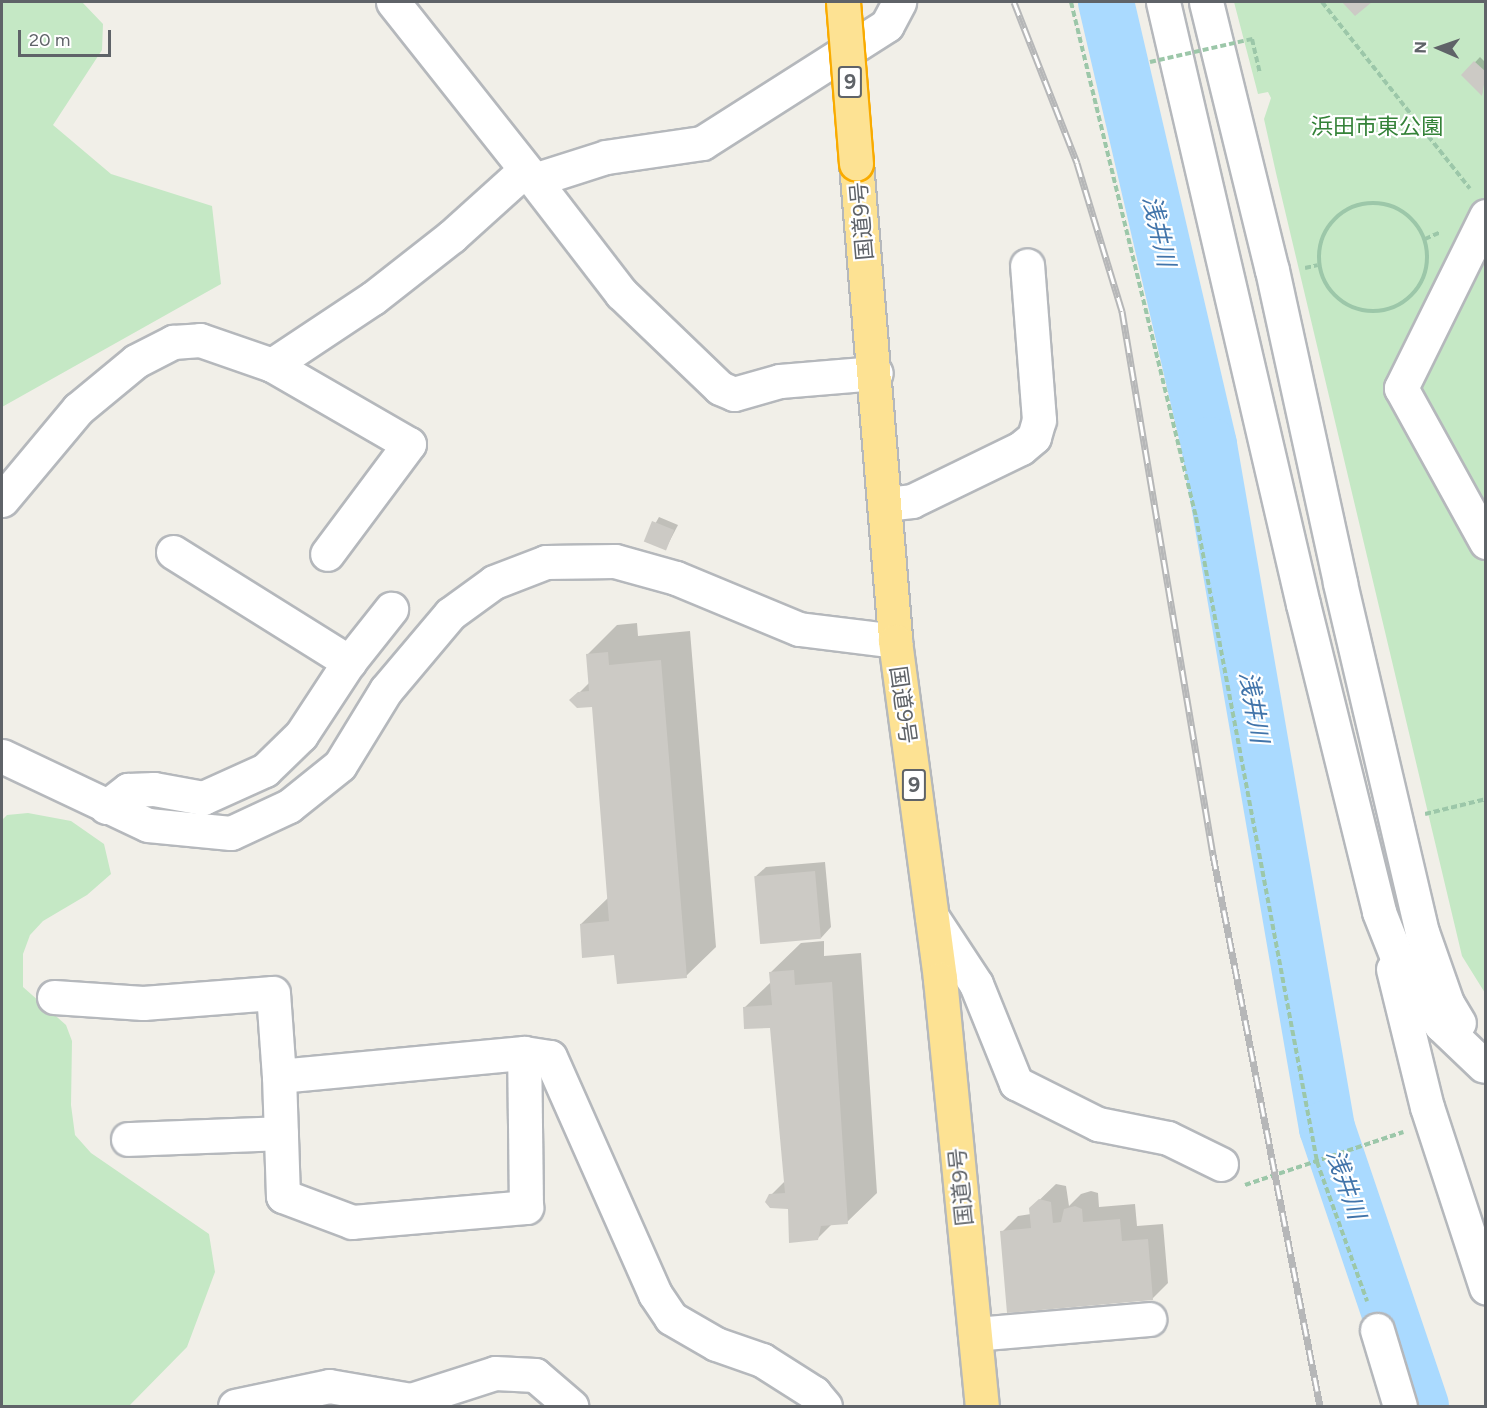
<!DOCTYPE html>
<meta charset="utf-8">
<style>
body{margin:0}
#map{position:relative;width:1487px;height:1408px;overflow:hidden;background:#f1efe8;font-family:Figtree,"Noto Sans JP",sans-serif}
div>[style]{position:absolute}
.green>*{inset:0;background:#c5e8c5}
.shadow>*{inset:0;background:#0003}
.river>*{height:56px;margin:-28px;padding:0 28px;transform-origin:28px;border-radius:28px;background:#aadaff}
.building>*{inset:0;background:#cccac5;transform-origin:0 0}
.path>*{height:4px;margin-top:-2px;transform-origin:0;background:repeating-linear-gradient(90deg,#9cc7a9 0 6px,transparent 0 9px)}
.path>.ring{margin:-2px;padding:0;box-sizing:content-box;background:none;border:4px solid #9cc7a9;border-radius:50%}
.roads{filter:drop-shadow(2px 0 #b5b8bc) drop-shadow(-2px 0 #b5b8bc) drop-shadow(0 2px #b5b8bc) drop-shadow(0 -2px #b5b8bc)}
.minor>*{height:33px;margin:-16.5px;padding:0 16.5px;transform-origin:16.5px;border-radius:16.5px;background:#fff}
.highway>*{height:33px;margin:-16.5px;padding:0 16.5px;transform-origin:16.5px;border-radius:16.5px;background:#fde293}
.rail>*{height:7px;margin-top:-3.5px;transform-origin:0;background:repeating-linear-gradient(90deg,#fff 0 14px,#b6b7b8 0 28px);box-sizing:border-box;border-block:2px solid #b6b7b8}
.path-bridge>*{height:4px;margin-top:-2px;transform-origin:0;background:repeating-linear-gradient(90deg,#9cc7a9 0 6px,transparent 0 9px)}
.bridges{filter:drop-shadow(2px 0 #f9ab00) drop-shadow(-2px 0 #f9ab00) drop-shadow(0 2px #f9ab00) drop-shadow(0 -2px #f9ab00)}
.highway-bridge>*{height:33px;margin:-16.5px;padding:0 16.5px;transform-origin:16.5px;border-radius:16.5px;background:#fde293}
span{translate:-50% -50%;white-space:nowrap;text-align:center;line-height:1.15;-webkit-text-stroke:4.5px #fff;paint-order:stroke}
.shield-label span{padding:2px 4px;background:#fff;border:2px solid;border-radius:4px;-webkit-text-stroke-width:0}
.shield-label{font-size:21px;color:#5f6368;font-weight:700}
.park-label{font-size:22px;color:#348238}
.street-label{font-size:22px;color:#5f6368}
.water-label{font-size:24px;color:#4174aa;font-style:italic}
.frame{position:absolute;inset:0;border:3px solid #5f6368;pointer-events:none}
.north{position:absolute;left:1409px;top:18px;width:60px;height:60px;-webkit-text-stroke:4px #fff;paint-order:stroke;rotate:272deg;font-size:16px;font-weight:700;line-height:24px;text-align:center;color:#5f6368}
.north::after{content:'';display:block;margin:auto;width:21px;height:27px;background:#5f6368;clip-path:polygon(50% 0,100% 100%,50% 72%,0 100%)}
.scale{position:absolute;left:18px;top:30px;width:93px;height:27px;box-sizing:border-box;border:3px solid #5f6368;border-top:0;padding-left:8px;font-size:18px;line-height:21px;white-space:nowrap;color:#5f6368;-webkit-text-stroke:4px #fff;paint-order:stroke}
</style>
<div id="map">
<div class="green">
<div style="clip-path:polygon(2px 2px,82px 2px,103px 24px,102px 50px,53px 125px,111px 174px,212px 206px,221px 284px,2px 407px)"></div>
<div style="clip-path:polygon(1234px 2px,1485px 2px,1485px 993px,1462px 956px,1276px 173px,1264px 119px,1271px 98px,1268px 92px,1258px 94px)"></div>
<div style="clip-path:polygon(28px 813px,71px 821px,104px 844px,111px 874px,87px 895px,43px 921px,30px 935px,23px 954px,23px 987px,66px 1025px,72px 1041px,71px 1105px,75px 1135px,91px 1153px,209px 1234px,215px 1272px,187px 1347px,129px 1406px,2px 1406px,2px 820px,7px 815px)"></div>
</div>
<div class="shadow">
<div style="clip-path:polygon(1480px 57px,1486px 63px,1482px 94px,1463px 75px)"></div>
<div style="clip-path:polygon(659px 517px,678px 525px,666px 548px,646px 540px)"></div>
<div style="clip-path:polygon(637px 623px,638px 636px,690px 631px,716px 947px,686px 976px,581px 924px,609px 897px,593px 705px,572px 700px,590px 682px,588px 654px,617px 625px)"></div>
<div style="clip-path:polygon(825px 862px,831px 927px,821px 938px,755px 877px,766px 867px)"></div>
<div style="clip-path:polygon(824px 941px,824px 956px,861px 953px,877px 1193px,847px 1222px,833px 1223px,817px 1239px,790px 1207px,771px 1195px,786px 1180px,771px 1026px,744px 1008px,772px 981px,771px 972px,801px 943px)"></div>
<div style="clip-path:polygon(1056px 1184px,1066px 1186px,1069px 1206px,1081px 1194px,1091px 1191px,1098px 1193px,1099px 1207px,1135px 1204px,1137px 1226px,1163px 1224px,1168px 1283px,1152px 1299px,1002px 1232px,1018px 1216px,1031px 1214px,1031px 1208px)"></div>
</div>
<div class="river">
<div style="left:1106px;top:2px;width:455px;rotate:76.9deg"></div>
<div style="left:1209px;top:445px;width:693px;rotate:80.2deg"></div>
<div style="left:1327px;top:1128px;width:293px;rotate:71.3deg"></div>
</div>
<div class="building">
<div style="clip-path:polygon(1342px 2px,1372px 2px,1355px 16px)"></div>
<div style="clip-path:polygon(1474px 61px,1486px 72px,1482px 96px,1461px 75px)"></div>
<div style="left:652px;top:521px;width:24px;height:22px;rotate:22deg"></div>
<div style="clip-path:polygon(608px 652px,609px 665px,661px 660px,687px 978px,617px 984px,614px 955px,582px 958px,580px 924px,609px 921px,592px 707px,577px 708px,569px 700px,578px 692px,589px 691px,586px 654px)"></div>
<div style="left:815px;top:871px;width:68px;height:61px;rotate:85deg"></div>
<div style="clip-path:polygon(794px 970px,795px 985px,832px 982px,848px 1224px,821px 1226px,818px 1240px,789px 1243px,788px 1209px,770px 1208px,765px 1202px,769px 1194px,785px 1193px,770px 1028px,744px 1029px,743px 1007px,772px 1005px,769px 972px)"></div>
<div style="clip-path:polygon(1039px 1199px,1051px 1202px,1053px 1223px,1061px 1222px,1064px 1209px,1075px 1206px,1082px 1209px,1083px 1222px,1120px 1219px,1122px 1241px,1148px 1239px,1153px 1300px,1007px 1313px,1000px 1231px,1031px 1228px,1029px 1208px)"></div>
</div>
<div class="path">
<div style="left:1071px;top:2px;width:530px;rotate:76.36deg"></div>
<div style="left:1196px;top:517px;width:656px;rotate:79.37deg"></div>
<div style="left:1317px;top:1162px;width:148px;rotate:70.2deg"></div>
<div style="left:1322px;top:2px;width:238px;rotate:51.6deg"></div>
<div style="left:1252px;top:39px;width:35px;rotate:77deg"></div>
<div class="ring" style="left:1319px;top:203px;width:104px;height:104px"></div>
<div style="left:1425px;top:239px;width:17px;rotate:-24deg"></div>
<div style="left:1305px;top:268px;width:13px;rotate:-13deg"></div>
<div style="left:1425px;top:814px;width:63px;rotate:-13.8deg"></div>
<div style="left:1245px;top:1185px;width:167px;rotate:-18.5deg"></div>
</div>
<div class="roads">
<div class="minor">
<div style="left:393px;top:2px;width:227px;rotate:51.6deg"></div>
<div style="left:534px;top:180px;width:76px;rotate:-17.7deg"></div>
<div style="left:606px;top:157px;width:97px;rotate:-8.3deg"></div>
<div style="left:702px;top:143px;width:219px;rotate:-32.5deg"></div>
<div style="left:887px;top:25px;width:26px;rotate:-62deg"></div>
<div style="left:1163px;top:2px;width:618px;rotate:76.91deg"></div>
<div style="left:1303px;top:604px;width:317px;rotate:76.1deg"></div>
<div style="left:1379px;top:912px;width:46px;rotate:68.4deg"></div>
<div style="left:1396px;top:955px;width:45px;rotate:59.5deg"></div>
<div style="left:1419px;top:994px;width:38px;rotate:55deg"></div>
<div style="left:1441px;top:1025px;width:59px;rotate:43.6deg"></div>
<div style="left:1206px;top:2px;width:276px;rotate:76.2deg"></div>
<div style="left:1272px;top:270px;width:320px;rotate:77.7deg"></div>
<div style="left:1340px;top:583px;width:359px;rotate:76.8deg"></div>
<div style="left:1422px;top:932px;width:75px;rotate:70.6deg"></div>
<div style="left:1447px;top:1003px;width:23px;rotate:59deg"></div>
<div style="left:534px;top:180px;width:143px;rotate:52.4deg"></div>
<div style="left:621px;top:293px;width:137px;rotate:43.8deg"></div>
<div style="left:720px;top:388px;width:15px;rotate:23deg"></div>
<div style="left:734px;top:394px;width:48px;rotate:-15.8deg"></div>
<div style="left:780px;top:381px;width:96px;rotate:-4.8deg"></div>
<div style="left:1486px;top:216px;width:192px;rotate:116.3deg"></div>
<div style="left:1401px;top:388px;width:176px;rotate:61.1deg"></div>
<div style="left:272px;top:365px;width:121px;rotate:-33.6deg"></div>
<div style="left:373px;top:298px;width:100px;rotate:-38.1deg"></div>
<div style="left:452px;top:236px;width:98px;rotate:-42.1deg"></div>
<div style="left:2px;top:500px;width:119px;rotate:-50.1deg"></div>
<div style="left:78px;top:409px;width:75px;rotate:-39.6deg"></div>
<div style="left:136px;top:361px;width:42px;rotate:-27.2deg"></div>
<div style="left:173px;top:342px;width:27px;rotate:-4deg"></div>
<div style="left:200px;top:340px;width:76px;rotate:19.1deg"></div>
<div style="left:272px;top:365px;width:158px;rotate:30deg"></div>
<div style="left:409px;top:444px;width:137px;rotate:126.7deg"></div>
<div style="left:885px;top:504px;width:27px;rotate:-6deg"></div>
<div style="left:912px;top:501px;width:121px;rotate:-25.9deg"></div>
<div style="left:1021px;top:448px;width:17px;rotate:-40deg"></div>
<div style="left:1034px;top:437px;width:18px;rotate:-74deg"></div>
<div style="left:1039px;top:420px;width:155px;rotate:-94.4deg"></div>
<div style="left:173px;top:552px;width:208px;rotate:32deg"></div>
<div style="left:349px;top:662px;width:68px;rotate:-51.6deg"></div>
<div style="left:2px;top:756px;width:161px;rotate:25.3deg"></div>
<div style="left:148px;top:825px;width:83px;rotate:5.5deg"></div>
<div style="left:231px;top:833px;width:64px;rotate:-25deg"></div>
<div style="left:289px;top:806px;width:65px;rotate:-38.8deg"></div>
<div style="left:340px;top:765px;width:88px;rotate:-58.5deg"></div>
<div style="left:386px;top:690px;width:99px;rotate:-49.9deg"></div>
<div style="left:450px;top:614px;width:54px;rotate:-36deg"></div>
<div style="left:494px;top:582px;width:56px;rotate:-21deg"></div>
<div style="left:546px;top:562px;width:69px;rotate:-0.8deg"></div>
<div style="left:615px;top:561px;width:63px;rotate:15.6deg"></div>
<div style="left:676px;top:578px;width:133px;rotate:22.5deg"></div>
<div style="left:799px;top:629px;width:97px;rotate:7.1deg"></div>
<div style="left:106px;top:807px;width:28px;rotate:-38deg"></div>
<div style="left:128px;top:790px;width:26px;rotate:-2deg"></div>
<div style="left:154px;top:789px;width:50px;rotate:10.4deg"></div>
<div style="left:203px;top:798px;width:68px;rotate:-24.3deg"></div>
<div style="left:265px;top:770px;width:50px;rotate:-44.2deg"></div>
<div style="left:301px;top:735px;width:87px;rotate:-56.7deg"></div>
<div style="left:932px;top:917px;width:80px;rotate:56.7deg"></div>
<div style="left:976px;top:984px;width:107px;rotate:68deg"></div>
<div style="left:1016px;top:1083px;width:92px;rotate:26.6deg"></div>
<div style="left:1098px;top:1124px;width:71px;rotate:11.3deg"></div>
<div style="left:1168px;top:1138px;width:59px;rotate:26.1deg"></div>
<div style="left:1393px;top:969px;width:142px;rotate:76.2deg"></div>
<div style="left:1427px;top:1107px;width:190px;rotate:71.9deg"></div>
<div style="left:54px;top:997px;width:89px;rotate:3.9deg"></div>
<div style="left:143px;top:1003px;width:130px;rotate:-4.4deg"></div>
<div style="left:273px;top:993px;width:83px;rotate:85.9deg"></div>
<div style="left:279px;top:1076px;width:246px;rotate:-5.4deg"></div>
<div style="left:524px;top:1053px;width:26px;rotate:9deg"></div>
<div style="left:550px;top:1057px;width:259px;rotate:66.1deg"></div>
<div style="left:655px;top:1294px;width:29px;rotate:56deg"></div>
<div style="left:671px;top:1318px;width:52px;rotate:30deg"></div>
<div style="left:716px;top:1344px;width:49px;rotate:19.2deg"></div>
<div style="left:762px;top:1360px;width:62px;rotate:32.4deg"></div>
<div style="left:814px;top:1393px;width:17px;rotate:50deg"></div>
<div style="left:279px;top:1076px;width:120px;rotate:88.1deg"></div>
<div style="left:283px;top:1196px;width:74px;rotate:20.6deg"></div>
<div style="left:352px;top:1222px;width:175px;rotate:-4.9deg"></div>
<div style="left:526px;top:1207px;width:154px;rotate:-90.7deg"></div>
<div style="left:128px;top:1139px;width:153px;rotate:-2.2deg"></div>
<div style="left:1377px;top:1330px;width:79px;rotate:73.2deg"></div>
<div style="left:975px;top:1334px;width:175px;rotate:-4.9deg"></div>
<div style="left:235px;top:1406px;width:96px;rotate:-12deg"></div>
<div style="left:329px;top:1386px;width:83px;rotate:9.7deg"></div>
<div style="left:411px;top:1400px;width:88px;rotate:-17.8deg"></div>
<div style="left:495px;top:1373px;width:40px;rotate:2.9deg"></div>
<div style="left:535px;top:1375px;width:48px;rotate:40.7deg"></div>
</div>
<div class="highway">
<div style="left:856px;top:163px;width:480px;rotate:85.3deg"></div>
<div style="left:895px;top:641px;width:341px;rotate:82.4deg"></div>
<div style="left:940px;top:979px;width:429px;rotate:84.4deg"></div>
</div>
</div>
<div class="rail">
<div style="left:1014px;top:2px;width:173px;rotate:68.6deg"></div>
<div style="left:1077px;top:163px;width:155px;rotate:73.1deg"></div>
<div style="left:1122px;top:311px;width:552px;rotate:80.5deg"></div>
<div style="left:1213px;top:855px;width:561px;rotate:79.01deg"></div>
</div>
<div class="path-bridge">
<div style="left:1150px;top:62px;width:105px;rotate:-12.7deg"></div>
</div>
<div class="bridges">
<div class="highway-bridge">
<div style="left:843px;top:2px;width:162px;rotate:85.4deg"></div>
</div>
</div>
<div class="shield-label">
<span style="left:850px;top:82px">9</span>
<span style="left:914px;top:785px">9</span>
</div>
<div class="park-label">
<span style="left:1377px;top:127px">浜田市東公園</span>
</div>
<div class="street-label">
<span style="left:862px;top:221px;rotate:-95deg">国道9号</span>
<span style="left:903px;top:705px;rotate:82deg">国道9号</span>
<span style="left:961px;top:1187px;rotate:-96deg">国道9号</span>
</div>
<div class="water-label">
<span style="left:1159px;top:231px;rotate:77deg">浅井川</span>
<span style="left:1254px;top:707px;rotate:80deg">浅井川</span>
<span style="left:1346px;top:1184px;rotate:71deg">浅井川</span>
</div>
<div class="frame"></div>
<div class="north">N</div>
<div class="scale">20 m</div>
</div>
